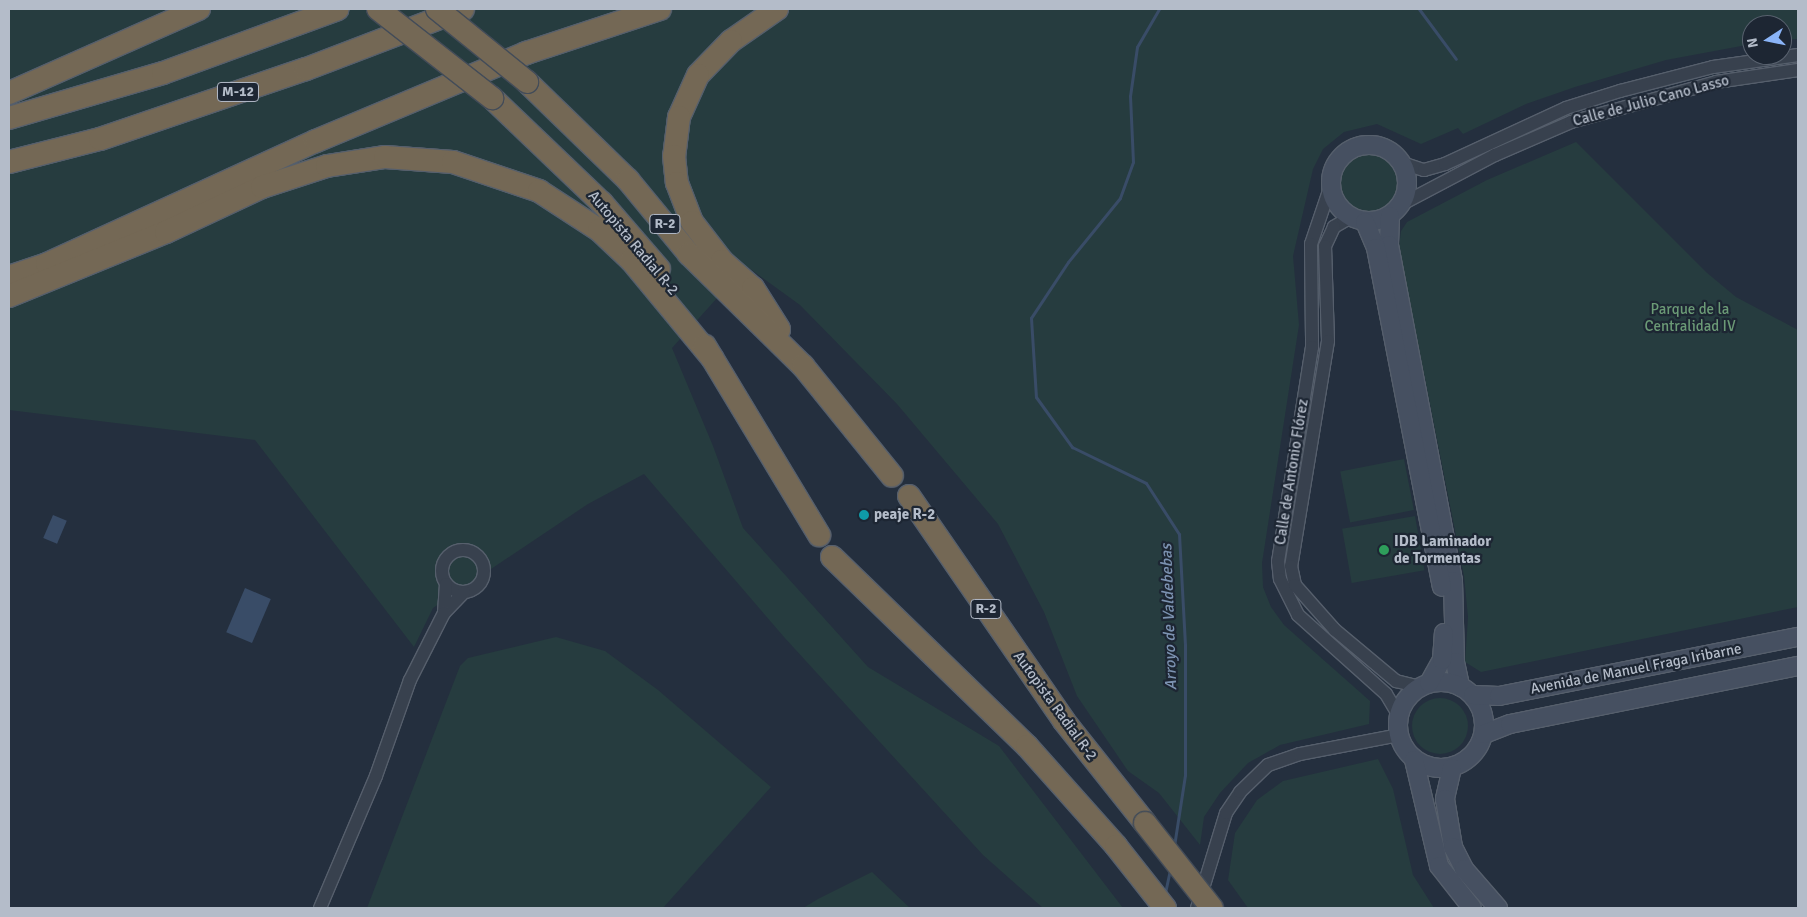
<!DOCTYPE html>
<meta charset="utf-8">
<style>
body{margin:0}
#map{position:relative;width:1807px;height:917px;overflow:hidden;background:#242f3e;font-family:Signika,sans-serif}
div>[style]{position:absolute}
.green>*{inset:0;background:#263c3f;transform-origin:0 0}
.round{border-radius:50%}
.water>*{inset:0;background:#394c67;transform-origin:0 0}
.stream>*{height:3px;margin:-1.5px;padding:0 1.5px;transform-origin:1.5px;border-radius:1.5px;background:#394c67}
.roads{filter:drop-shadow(1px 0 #565f6c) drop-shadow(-1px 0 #565f6c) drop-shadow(0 1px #565f6c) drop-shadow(0 -1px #565f6c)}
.street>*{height:12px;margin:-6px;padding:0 6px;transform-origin:6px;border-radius:6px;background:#38414e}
.street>.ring{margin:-6px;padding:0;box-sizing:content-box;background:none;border:12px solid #38414e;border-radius:50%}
.secondary>*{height:18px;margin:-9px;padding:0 9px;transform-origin:9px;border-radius:9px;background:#465061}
.secondary>.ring{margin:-9px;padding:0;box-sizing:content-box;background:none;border:18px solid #465061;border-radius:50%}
.highway>*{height:22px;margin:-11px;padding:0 11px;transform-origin:11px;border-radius:11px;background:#746855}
.bridges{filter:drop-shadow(1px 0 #434c59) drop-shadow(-1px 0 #434c59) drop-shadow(0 1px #434c59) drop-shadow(0 -1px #434c59)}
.highway-bridge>*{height:22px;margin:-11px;padding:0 11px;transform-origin:11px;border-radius:11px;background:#746855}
.dots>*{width:14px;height:14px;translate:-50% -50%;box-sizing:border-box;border:2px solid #1d2633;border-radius:50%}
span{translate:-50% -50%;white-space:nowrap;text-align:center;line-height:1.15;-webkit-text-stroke:4.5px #1d2633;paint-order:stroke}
.shield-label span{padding:1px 4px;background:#1d2633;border:1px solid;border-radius:4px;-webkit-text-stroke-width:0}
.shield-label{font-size:14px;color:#b4bcc9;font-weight:700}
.street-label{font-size:15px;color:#b4bcc9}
.park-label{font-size:15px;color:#6b9a76}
.poi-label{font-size:15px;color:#b4bcc9;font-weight:700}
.left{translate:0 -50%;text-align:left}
.water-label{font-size:16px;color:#7c92b1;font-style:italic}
.frame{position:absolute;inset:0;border:10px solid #b4bcc9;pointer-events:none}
.north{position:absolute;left:1742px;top:15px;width:50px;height:50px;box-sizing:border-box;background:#1d2633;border:1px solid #59626f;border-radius:50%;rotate:259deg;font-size:14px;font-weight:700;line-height:20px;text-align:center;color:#b4bcc9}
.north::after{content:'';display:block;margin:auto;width:18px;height:22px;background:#8ab4f8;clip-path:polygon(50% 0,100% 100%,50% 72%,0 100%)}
</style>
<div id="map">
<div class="green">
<div style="clip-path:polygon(9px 9px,1798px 9px,1798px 39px,1782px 40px,1782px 25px,1752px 25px,1752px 44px,1666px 60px,1575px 87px,1526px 104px,1463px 134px,1458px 128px,1421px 144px,1377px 124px,1344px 132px,1323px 149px,1313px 169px,1293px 256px,1299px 325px,1262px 563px,1263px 587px,1271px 607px,1284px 625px,1370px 701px,1369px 724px,1280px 745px,1248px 763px,1220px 793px,1204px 817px,1200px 845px,1159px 793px,1128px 771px,1077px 696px,1044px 612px,998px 524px,897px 404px,800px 305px,746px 266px,672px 348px,713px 446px,743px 528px,868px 667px,999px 746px,1123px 908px,1043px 908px,983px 855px,784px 637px,644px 474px,588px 504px,433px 608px,414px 647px,255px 440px,9px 410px)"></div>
<div style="clip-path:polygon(1576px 142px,1706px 272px,1736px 297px,1798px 330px,1798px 607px,1481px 672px,1465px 662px,1468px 617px,1464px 576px,1399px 247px,1401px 231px,1407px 222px,1487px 180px)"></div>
<div class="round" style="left:1339px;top:152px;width:60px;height:60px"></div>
<div style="left:1404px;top:459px;width:52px;height:65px;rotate:79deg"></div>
<div style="left:1415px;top:516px;width:55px;height:74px;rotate:80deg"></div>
<div style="clip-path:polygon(556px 637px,605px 651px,658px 690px,771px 787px,663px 908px,367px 908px,460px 666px,468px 658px)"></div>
<div class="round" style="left:1412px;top:698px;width:56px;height:56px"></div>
<div style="clip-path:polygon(1378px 759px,1393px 789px,1413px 875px,1434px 908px,1248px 908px,1228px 880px,1235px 833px,1257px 800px,1283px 781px)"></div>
<div style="clip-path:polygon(872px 872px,910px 908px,803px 908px,818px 899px)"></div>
</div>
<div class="water">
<div style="left:53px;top:515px;width:15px;height:25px;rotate:23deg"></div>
<div style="left:245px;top:588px;width:28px;height:48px;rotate:23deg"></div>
</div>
<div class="stream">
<div style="left:1159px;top:9px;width:44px;rotate:120.1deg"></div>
<div style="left:1137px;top:47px;width:49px;rotate:98.1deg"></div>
<div style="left:1130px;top:96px;width:66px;rotate:87.4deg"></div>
<div style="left:1133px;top:162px;width:38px;rotate:110deg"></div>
<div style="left:1120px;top:198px;width:82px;rotate:129.1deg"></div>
<div style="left:1068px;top:262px;width:67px;rotate:123.5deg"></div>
<div style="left:1031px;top:318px;width:79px;rotate:86.4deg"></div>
<div style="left:1036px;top:397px;width:62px;rotate:54.2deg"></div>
<div style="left:1072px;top:447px;width:82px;rotate:25.9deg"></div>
<div style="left:1146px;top:483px;width:61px;rotate:57.1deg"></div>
<div style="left:1179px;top:534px;width:110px;rotate:86.9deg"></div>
<div style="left:1185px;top:644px;width:131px;rotate:90deg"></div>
<div style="left:1185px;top:775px;width:72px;rotate:98.8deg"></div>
<div style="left:1419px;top:9px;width:62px;rotate:53.5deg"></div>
<div style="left:1165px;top:893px;width:25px;rotate:-78deg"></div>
</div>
<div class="roads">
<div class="street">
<div style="left:1402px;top:163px;width:23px;rotate:18deg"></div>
<div style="left:1424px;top:170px;width:22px;rotate:-16deg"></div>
<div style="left:1445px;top:164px;width:133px;rotate:-24.8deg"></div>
<div style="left:1566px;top:108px;width:57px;rotate:-17.5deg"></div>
<div style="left:1620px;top:91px;width:96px;rotate:-14.5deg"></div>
<div style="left:1713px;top:67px;width:86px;rotate:-8deg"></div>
<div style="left:1331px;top:185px;width:62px;rotate:108.7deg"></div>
<div style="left:1311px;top:244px;width:103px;rotate:89.4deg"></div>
<div style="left:1312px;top:347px;width:217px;rotate:99deg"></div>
<div style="left:1278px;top:561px;width:18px;rotate:84deg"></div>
<div style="left:1280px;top:579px;width:40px;rotate:63.4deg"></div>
<div style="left:1298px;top:615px;width:118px;rotate:41.9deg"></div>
<div style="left:1386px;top:694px;width:26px;rotate:59deg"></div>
<div style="left:1402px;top:204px;width:105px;rotate:-27.8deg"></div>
<div style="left:1495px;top:155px;width:83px;rotate:-23.5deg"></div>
<div style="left:1571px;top:122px;width:150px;rotate:-15.4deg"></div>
<div style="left:1716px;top:82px;width:83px;rotate:-8.3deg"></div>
<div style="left:1351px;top:217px;width:20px;rotate:150deg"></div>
<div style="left:1334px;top:227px;width:21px;rotate:115deg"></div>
<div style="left:1325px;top:246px;width:95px;rotate:88.2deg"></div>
<div style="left:1328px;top:341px;width:228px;rotate:99.3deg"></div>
<div style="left:1291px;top:566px;width:19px;rotate:78deg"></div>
<div style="left:1295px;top:585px;width:60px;rotate:48.4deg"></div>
<div style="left:1335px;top:630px;width:80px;rotate:39.9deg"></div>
<div style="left:1396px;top:681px;width:25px;rotate:14deg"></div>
<div class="ring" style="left:442px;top:550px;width:30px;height:30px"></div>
<div style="left:446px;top:584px;width:29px;rotate:94deg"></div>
<div style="left:444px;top:613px;width:29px;rotate:-46deg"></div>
<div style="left:320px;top:908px;width:143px;rotate:-67deg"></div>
<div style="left:376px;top:776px;width:102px;rotate:-70.5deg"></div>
<div style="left:410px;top:680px;width:75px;rotate:-63.1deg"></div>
<div style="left:1197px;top:908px;width:99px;rotate:-73deg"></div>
<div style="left:1226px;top:813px;width:25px;rotate:-56deg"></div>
<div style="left:1240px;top:792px;width:39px;rotate:-44deg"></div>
<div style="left:1268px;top:765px;width:34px;rotate:-19deg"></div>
<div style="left:1300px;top:754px;width:101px;rotate:-10.9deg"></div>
</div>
<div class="secondary">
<div class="ring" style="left:1331px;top:145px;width:58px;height:58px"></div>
<div style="left:1390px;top:216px;width:29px;rotate:92deg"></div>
<div style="left:1389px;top:245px;width:342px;rotate:79.2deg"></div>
<div style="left:1453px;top:581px;width:81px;rotate:88.6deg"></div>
<div style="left:1455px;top:662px;width:25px;rotate:78deg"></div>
<div style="left:1365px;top:222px;width:28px;rotate:67deg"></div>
<div style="left:1376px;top:248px;width:345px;rotate:79deg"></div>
<div class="ring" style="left:1398px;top:682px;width:68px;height:68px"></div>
<div style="left:1429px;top:683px;width:26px;rotate:-61deg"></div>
<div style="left:1442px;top:660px;width:27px;rotate:-86deg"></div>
<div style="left:1473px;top:695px;width:26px;rotate:2deg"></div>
<div style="left:1499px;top:696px;width:305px;rotate:-11.2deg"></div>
<div style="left:1484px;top:734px;width:28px;rotate:-21deg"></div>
<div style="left:1510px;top:724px;width:294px;rotate:-11.4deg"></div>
<div style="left:1414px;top:760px;width:109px;rotate:76.7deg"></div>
<div style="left:1439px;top:866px;width:53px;rotate:51.8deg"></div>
<div style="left:1452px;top:768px;width:32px;rotate:103deg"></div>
<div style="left:1445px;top:799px;width:49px;rotate:80.5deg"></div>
<div style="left:1453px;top:847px;width:25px;rotate:63deg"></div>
<div style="left:1464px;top:869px;width:52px;rotate:48.9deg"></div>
</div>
<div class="highway">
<div style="left:777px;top:9px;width:56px;rotate:145.2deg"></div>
<div style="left:731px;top:41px;width:47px;rotate:134.1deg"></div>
<div style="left:698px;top:75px;width:46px;rotate:114.3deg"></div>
<div style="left:679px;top:117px;width:39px;rotate:97deg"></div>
<div style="left:674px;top:156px;width:27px;rotate:84deg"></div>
<div style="left:677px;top:183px;width:42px;rotate:69deg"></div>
<div style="left:692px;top:222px;width:49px;rotate:52.4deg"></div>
<div style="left:722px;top:261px;width:41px;rotate:41.1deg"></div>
<div style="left:753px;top:288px;width:49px;rotate:57.6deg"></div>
<div style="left:527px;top:82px;width:141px;rotate:44.1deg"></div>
<div style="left:628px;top:180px;width:96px;rotate:50.5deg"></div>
<div style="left:689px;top:254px;width:160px;rotate:44.5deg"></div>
<div style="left:803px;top:366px;width:141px;rotate:51deg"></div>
<div style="left:9px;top:93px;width:208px;rotate:-23.9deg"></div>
<div style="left:492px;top:98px;width:152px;rotate:43.7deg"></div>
<div style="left:602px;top:203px;width:87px;rotate:49.2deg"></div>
<div style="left:9px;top:118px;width:160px;rotate:-16.3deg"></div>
<div style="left:163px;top:73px;width:186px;rotate:-20.1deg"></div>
<div style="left:9px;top:162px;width:94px;rotate:-14.2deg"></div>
<div style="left:100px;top:139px;width:218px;rotate:-18.8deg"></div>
<div style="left:306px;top:69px;width:168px;rotate:-20.9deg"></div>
<div style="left:9px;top:277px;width:40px;rotate:-18.9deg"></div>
<div style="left:47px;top:264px;width:296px;rotate:-24.6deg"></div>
<div style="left:316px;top:141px;width:228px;rotate:-22.7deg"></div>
<div style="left:526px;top:53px;width:141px;rotate:-18.2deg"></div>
<div style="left:9px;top:296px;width:170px;rotate:-22.2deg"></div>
<div style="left:166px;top:232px;width:106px;rotate:-25.1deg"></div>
<div style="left:262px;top:187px;width:68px;rotate:-17.9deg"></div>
<div style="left:327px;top:166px;width:59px;rotate:-8.8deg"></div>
<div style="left:385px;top:157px;width:68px;rotate:4.2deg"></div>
<div style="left:453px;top:162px;width:91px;rotate:18.6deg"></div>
<div style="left:539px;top:191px;width:72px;rotate:33deg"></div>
<div style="left:599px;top:230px;width:44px;rotate:43.2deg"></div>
<div style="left:631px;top:260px;width:127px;rotate:50.4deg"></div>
<div style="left:705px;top:346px;width:221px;rotate:58.9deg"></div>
<div style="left:909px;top:496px;width:273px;rotate:55.4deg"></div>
<div style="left:1064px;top:721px;width:130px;rotate:51.5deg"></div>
<div style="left:832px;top:557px;width:272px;rotate:44.1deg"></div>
<div style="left:1027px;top:746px;width:134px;rotate:48.3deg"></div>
<div style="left:1116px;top:846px;width:79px;rotate:51.7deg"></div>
</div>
</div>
<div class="bridges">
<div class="highway-bridge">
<div style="left:378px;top:9px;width:145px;rotate:38deg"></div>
<div style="left:437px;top:9px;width:116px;rotate:39deg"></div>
<div style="left:1145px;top:823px;width:108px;rotate:51.8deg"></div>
</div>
</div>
<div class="dots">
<div style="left:864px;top:515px;background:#0f9aa8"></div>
<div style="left:1384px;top:550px;background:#2e9e5b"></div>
</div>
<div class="shield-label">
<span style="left:238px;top:92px">M-12</span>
<span style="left:665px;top:224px">R-2</span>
<span style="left:986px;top:609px">R-2</span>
</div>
<div class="street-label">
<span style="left:1651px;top:101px;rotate:-15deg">Calle de Julio Cano Lasso</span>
<span style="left:633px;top:243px;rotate:50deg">Autopista Radial R-2</span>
<span style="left:1292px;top:472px;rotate:-81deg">Calle de Antonio Flórez</span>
<span style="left:1636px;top:669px;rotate:-11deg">Avenida de Manuel Fraga Iribarne</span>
<span style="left:1055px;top:706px;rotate:54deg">Autopista Radial R-2</span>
</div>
<div class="park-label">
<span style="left:1690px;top:318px">Parque de la<br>Centralidad IV</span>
</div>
<div class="poi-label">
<span class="left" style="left:874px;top:515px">peaje R-2</span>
<span class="left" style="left:1394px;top:550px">IDB Laminador<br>de Tormentas</span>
</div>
<div class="water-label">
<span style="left:1169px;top:617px;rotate:-92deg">Arroyo de Valdebebas</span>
</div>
<div class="frame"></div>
<div class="north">N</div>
</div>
